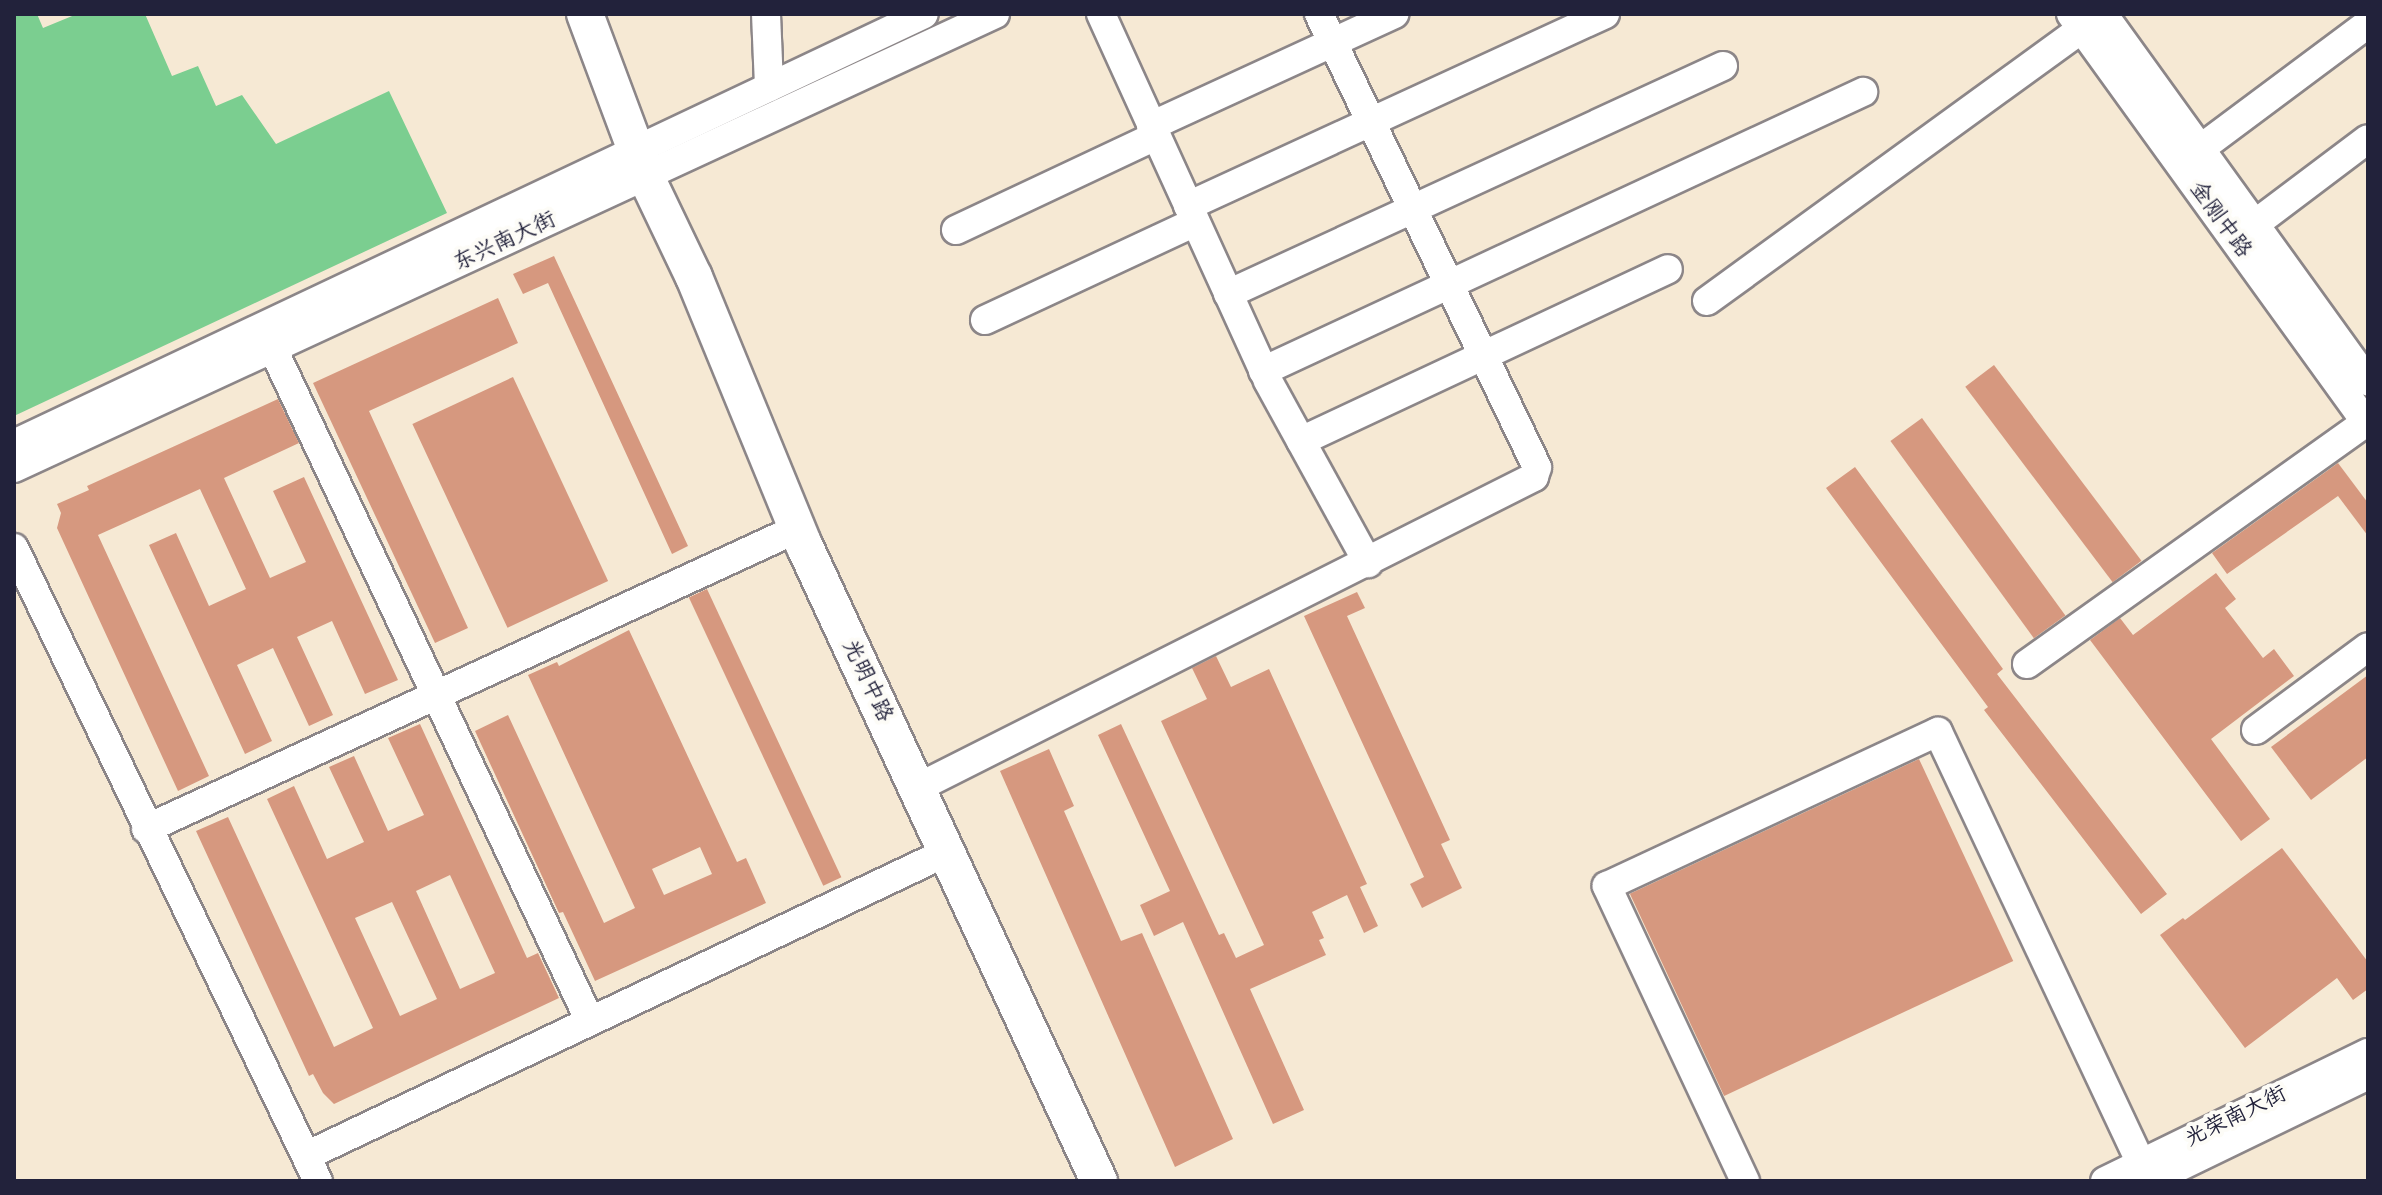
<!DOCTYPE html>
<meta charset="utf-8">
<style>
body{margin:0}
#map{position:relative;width:2382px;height:1195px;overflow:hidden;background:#f6e9d4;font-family:Kalam,"LXGW WenKai TC",sans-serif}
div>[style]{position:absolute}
.green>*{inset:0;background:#7bce90}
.building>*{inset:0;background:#d6987f;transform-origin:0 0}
.roads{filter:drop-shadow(2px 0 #8c8688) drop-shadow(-2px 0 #8c8688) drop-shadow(0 2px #8c8688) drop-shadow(0 -2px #8c8688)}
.minor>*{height:28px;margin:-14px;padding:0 14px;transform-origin:14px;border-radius:14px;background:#fff}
.major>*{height:36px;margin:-18px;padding:0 18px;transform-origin:18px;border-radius:18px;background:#fff}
span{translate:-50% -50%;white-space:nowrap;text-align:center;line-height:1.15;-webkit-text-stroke:8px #fdfcf7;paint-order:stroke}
.street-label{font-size:22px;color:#22223b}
.frame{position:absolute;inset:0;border:16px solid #22223b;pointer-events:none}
</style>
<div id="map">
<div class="green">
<div style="clip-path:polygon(14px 14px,37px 14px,43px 28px,77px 14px,145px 14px,172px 76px,198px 66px,216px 106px,242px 95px,276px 144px,389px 91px,447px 213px,14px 416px)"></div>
</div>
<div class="building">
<div style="clip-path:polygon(554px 256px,688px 546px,672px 554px,548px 283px,523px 294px,513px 274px)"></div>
<div style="clip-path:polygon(498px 298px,518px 343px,369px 411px,468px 628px,435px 643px,313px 383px)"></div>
<div style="left:1994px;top:365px;width:245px;height:36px;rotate:53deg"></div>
<div style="left:513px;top:377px;width:225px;height:111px;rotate:65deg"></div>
<div style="clip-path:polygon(278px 399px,299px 443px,224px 478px,270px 578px,306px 562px,273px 491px,304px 477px,398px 680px,365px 694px,332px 621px,297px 637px,333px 715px,309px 726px,273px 648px,237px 665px,272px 741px,245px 754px,149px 545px,176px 533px,209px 606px,246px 589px,200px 489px,98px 535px,209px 776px,178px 791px,57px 528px,61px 513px,57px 504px,89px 490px,87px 486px)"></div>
<div style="left:1922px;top:418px;width:244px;height:39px;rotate:54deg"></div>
<div style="clip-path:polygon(2338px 463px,2368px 503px,2368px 536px,2338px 496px,2227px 574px,2212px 553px)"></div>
<div style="clip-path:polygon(1855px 467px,2003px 669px,1997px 674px,2167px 894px,2141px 914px,1984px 710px,1988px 707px,1826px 488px)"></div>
<div style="clip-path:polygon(2216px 573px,2236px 599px,2225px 608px,2263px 658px,2274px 649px,2294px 676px,2211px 739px,2270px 819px,2241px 841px,2090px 640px,2120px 618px,2133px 635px)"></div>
<div style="left:707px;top:589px;width:318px;height:20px;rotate:65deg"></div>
<div style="clip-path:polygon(1357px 592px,1365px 608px,1347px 616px,1450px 840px,1441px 844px,1462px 888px,1422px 908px,1410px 884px,1424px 877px,1304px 616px)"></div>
<div style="clip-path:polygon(evenodd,629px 630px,737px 862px,746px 858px,766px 903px,595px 981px,563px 912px,559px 913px,475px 731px,508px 715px,604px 923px,635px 908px,528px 675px,557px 662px,559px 666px,629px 630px,700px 847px,712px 874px,664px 895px,652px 869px,700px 847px)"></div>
<div style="clip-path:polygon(1216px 656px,1231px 687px,1269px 669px,1367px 884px,1360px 887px,1378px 926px,1364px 933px,1347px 895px,1312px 912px,1324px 938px,1319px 940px,1326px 955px,1250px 989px,1304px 1110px,1273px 1124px,1183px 922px,1154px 936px,1140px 905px,1170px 891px,1098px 735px,1121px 724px,1219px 935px,1224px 933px,1236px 958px,1264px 945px,1161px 721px,1207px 699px,1192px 668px)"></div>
<div style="clip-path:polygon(2368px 675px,2368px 757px,2311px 800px,2271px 747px)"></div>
<div style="clip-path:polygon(evenodd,420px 724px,527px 958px,538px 953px,559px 998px,334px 1104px,323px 1093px,313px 1074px,309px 1076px,196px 831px,228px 817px,334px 1047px,373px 1028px,267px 799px,294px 786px,327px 859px,364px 842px,329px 767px,354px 756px,388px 831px,424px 815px,388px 738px,420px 724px,450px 875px,495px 973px,460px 989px,416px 891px,450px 875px,420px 724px,392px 902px,437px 999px,400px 1016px,355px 918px,392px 902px)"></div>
<div style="clip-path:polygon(1049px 749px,1074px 806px,1064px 811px,1121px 941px,1142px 933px,1233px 1139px,1175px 1167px,1000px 771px)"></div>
<div style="left:1919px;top:759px;width:223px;height:319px;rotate:65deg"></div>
<div style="clip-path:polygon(2282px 848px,2368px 962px,2368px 989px,2353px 1000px,2337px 978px,2245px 1048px,2160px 935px,2183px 918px,2185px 920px)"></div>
</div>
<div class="roads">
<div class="minor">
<div style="left:766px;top:14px;width:73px;rotate:87.6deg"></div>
<div style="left:1101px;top:14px;width:403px;rotate:65.5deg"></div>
<div style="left:1268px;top:381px;width:208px;rotate:61.2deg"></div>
<div style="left:2071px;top:14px;width:507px;rotate:54.15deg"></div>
<div style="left:2103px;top:14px;width:453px;rotate:54.2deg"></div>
<div style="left:1151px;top:126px;width:268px;rotate:-24.7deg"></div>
<div style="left:2200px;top:149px;width:209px;rotate:-36.7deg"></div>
<div style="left:1188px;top:206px;width:459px;rotate:-24.7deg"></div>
<div style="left:2255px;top:224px;width:141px;rotate:-37deg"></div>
<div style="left:956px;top:230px;width:221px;rotate:-25.2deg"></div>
<div style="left:1228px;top:294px;width:545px;rotate:-24.73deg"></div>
<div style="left:1707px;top:301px;width:463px;rotate:-36deg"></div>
<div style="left:985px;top:320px;width:232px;rotate:-25deg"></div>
<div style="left:273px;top:349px;width:743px;rotate:64.75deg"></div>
<div style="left:1263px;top:371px;width:662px;rotate:-24.94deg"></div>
<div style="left:1301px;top:441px;width:405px;rotate:-25.1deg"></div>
<div style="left:14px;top:444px;width:1006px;rotate:-25.29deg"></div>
<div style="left:14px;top:468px;width:1081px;rotate:-24.83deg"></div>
<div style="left:14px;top:548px;width:702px;rotate:64.35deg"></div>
<div style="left:2027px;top:664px;width:417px;rotate:-35.5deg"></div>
<div style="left:2256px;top:730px;width:139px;rotate:-36.5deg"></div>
<div style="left:917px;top:788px;width:691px;rotate:-26.75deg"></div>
<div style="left:1534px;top:477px;width:10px;rotate:-73deg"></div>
<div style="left:1537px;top:467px;width:503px;rotate:-115.7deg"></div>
<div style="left:146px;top:829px;width:697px;rotate:-24.76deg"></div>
<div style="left:306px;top:1156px;width:688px;rotate:-25.37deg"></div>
<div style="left:1745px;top:1181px;width:326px;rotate:-115.1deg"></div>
<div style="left:1607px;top:886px;width:365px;rotate:-25deg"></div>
<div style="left:1938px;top:732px;width:477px;rotate:64.8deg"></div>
<div style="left:2105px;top:1181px;width:292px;rotate:-26deg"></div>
<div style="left:2150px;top:1181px;width:242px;rotate:-25.9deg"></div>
</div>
<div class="major">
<div style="left:585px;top:14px;width:174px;rotate:69.5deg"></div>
<div style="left:646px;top:177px;width:111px;rotate:64.4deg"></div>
<div style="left:694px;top:277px;width:290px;rotate:67.7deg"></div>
<div style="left:804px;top:545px;width:701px;rotate:65.12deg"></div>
</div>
</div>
<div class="street-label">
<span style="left:2220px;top:220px;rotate:54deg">金刚中路</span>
<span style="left:505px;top:242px;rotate:-25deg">东兴南大街</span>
<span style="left:867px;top:681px;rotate:65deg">光明中路</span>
<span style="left:2236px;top:1117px;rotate:-26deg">光荣南大街</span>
</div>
<div class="frame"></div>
</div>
